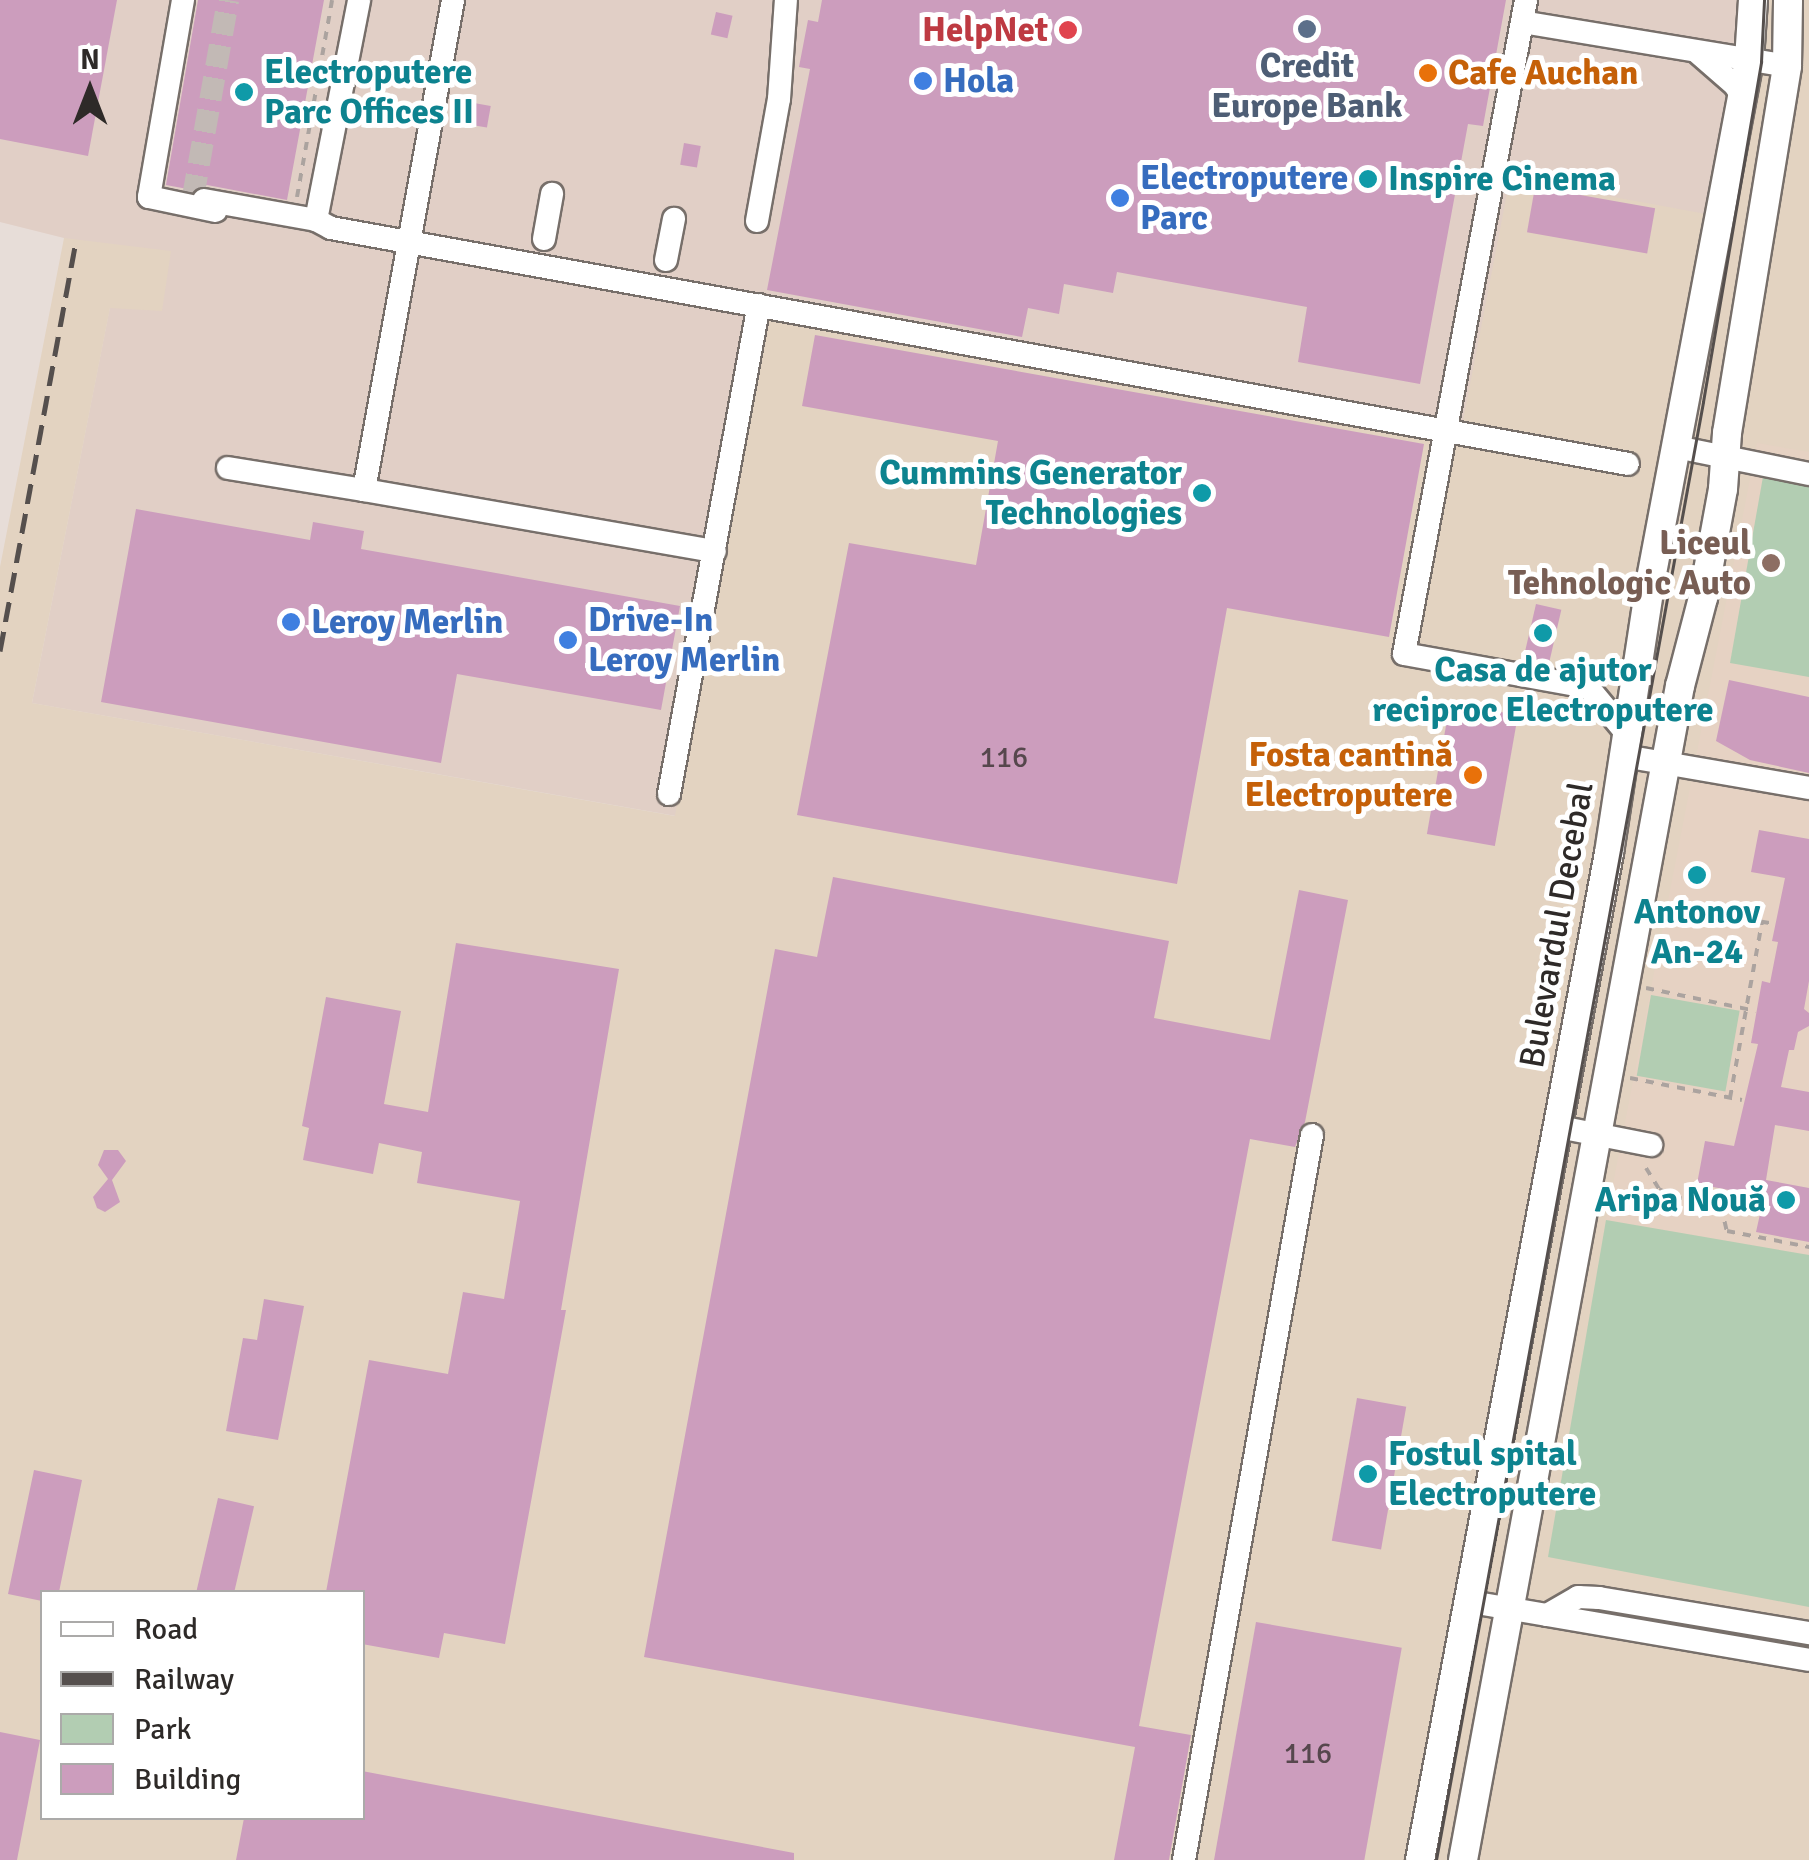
<!DOCTYPE html>
<meta charset="utf-8">
<style>
body{margin:0}
#map{position:relative;width:1809px;height:1860px;overflow:hidden;background:#e7ddd8;font-family:Signika,sans-serif}
div>[style]{position:absolute}
.built>*{inset:0;background:#e1cfc6}
.industrial>*{inset:0;background:#e3d3c1}
.education>*{inset:0;background:#e6d2c3}
.green>*{inset:0;background:#b2cdb2;transform-origin:0 0}
.building>*{inset:0;background:#cc9dbd;transform-origin:0 0}
.minor-tunnel>*{height:22px;margin-top:-11px;transform-origin:0;background:repeating-linear-gradient(90deg,#c2b9b5 0 22px,transparent 0 33px)}
.path>*{height:4px;margin-top:-2px;transform-origin:0;background:repeating-linear-gradient(90deg,#aba39f 0 8px,transparent 0 16px)}
.roads{filter:drop-shadow(2px 0 #776f6a) drop-shadow(-2px 0 #776f6a) drop-shadow(0 2px #776f6a) drop-shadow(0 -2px #776f6a)}
.minor>*{height:22px;margin:-11px;padding:0 11px;transform-origin:11px;border-radius:11px;background:#fff}
.major>*{height:28px;margin:-14px;padding:0 14px;transform-origin:14px;border-radius:14px;background:#fff}
.tram>*{height:2.5px;margin:-1.25px;padding:0 1.25px;transform-origin:1.25px;border-radius:1.25px;background:#554f4d}
.rail>*{height:5px;margin-top:-2.5px;transform-origin:0;background:repeating-linear-gradient(90deg,#554f4d 0 20px,transparent 0 30px)}
.dots>*{width:28px;height:28px;translate:-50% -50%;box-sizing:border-box;border:5px solid #fff;border-radius:50%}
span{translate:-50% -50%;white-space:nowrap;text-align:center;line-height:1.15;-webkit-text-stroke:10px #fff;paint-order:stroke}
.number-label{font-size:30px;color:#56474d}
.number-label span{-webkit-text-stroke-width:0}
.health-label{font-size:35px;color:#be3a42;font-weight:700}
.right{translate:-100% -50%;text-align:right}
.service-label{font-size:35px;color:#4e5e75;font-weight:700}
.culture-label{font-size:35px;color:#0d838f;font-weight:700}
.left{translate:0 -50%;text-align:left}
.food-label{font-size:35px;color:#c56008;font-weight:700}
.shop-label{font-size:35px;color:#366cbe;font-weight:700}
.education-label{font-size:35px;color:#785e54;font-weight:700}
.street-label{font-size:35px;color:#2e2a28}
.legend{position:absolute;left:40px;top:1590px;width:325px;height:230px;box-sizing:border-box;background:#fff;border:2px solid #abaaa9;margin:0;padding:12px 18px;list-style:none;font-size:30px;color:#2e2a28}
.legend li{display:flex;align-items:center;gap:20px;height:50px}
.legend b{width:50px;border:2px solid #abaaa9}
.north{position:absolute;left:40px;top:40px;width:100px;height:100px;-webkit-text-stroke:8px #fff;paint-order:stroke;rotate:0deg;font-size:28px;font-weight:700;line-height:40px;text-align:center;color:#2e2a28}
.north::after{content:'';display:block;margin:auto;width:35px;height:45px;background:#2e2a28;clip-path:polygon(50% 0,100% 100%,50% 72%,0 100%)}
</style>
<div id="map">
<div class="built">
<div style="clip-path:polygon(0 0,1745px 0,1706px 214px,1462px 432px,710px 622px,676px 816px,32px 703px,110px 307px,64px 238px,0 222px)"></div>
</div>
<div class="industrial">
<div style="clip-path:polygon(evenodd,1745px 0,1809px 0,1809px 1860px,0 1860px,0 567px,64px 238px,171px 251px,162px 311px,110px 308px,32px 703px,675px 816px,759px 305px,1461px 431px,1510px 178px,1706px 214px,1745px 0,42px 1592px,362px 1592px,362px 1818px,42px 1818px,42px 1592px)"></div>
</div>
<div class="education">
<div style="clip-path:polygon(1757px 443px,1809px 452px,1809px 1255px,1606px 1220px)"></div>
</div>
<div class="green">
<div style="clip-path:polygon(1764px 471px,1809px 479px,1809px 677px,1730px 663px)"></div>
<div style="left:1651px;top:995px;width:90px;height:82px;rotate:10deg"></div>
<div style="clip-path:polygon(1606px 1220px,1809px 1255px,1809px 1607px,1548px 1557px)"></div>
</div>
<div class="building">
<div style="clip-path:polygon(0 0,117px 0,88px 156px,0 139px)"></div>
<div style="clip-path:polygon(198px 0,324px 0,287px 200px,207px 185px,193px 190px,166px 185px)"></div>
<div style="clip-path:polygon(822px 0,1506px 0,1483px 126px,1468px 124px,1420px 384px,1298px 362px,1307px 307px,1117px 272px,1113px 293px,1064px 284px,1059px 314px,1028px 308px,1022px 337px,767px 290px,810px 69px,799px 67px,808px 20px,818px 22px)"></div>
<div style="left:716px;top:12px;width:17px;height:23px;rotate:13deg"></div>
<div style="left:474px;top:103px;width:17px;height:22px;rotate:10deg"></div>
<div style="left:684px;top:143px;width:17px;height:22px;rotate:10deg"></div>
<div style="left:1535px;top:187px;width:122px;height:46px;rotate:10deg"></div>
<div style="clip-path:polygon(815px 335px,1424px 444px,1389px 637px,1227px 608px,1177px 884px,797px 815px,849px 543px,976px 565px,998px 441px,802px 406px)"></div>
<div style="clip-path:polygon(136px 509px,310px 540px,313px 522px,364px 531px,361px 549px,680px 606px,661px 710px,457px 674px,441px 763px,101px 702px)"></div>
<div style="left:1536px;top:604px;width:26px;height:54px;rotate:13deg"></div>
<div style="clip-path:polygon(1729px 680px,1809px 697px,1809px 773px,1750px 760px,1716px 741px)"></div>
<div style="left:1450px;top:703px;width:69px;height:133px;rotate:10deg"></div>
<div style="clip-path:polygon(1759px 830px,1809px 839px,1809px 981px,1804px 1009px,1809px 1013px,1809px 1026px,1798px 1032px,1794px 1050px,1789px 1050px,1781px 1087px,1809px 1092px,1809px 1131px,1775px 1125px,1766px 1180px,1809px 1188px,1809px 1242px,1756px 1232px,1760px 1214px,1737px 1210px,1740px 1192px,1697px 1184px,1705px 1141px,1734px 1146px,1758px 1044px,1751px 1043px,1762px 981px,1770px 983px,1778px 942px,1772px 941px,1785px 878px,1751px 872px)"></div>
<div style="clip-path:polygon(833px 877px,1169px 941px,1154px 1018px,1270px 1040px,1299px 890px,1348px 900px,1305px 1122px,1295px 1147px,1250px 1139px,1139px 1726px,1191px 1735px,1169px 1860px,1114px 1860px,1135px 1747px,644px 1657px,775px 949px,817px 957px)"></div>
<div style="clip-path:polygon(456px 943px,619px 969px,561px 1310px,566px 1310px,505px 1644px,444px 1633px,439px 1658px,362px 1644px,362px 1592px,326px 1592px,369px 1360px,448px 1374px,463px 1292px,504px 1299px,520px 1201px,417px 1183px,422px 1152px,379px 1143px,373px 1174px,303px 1160px,309px 1128px,302px 1126px,326px 997px,401px 1011px,384px 1104px,428px 1112px)"></div>
<div style="clip-path:polygon(104px 1150px,118px 1150px,126px 1161px,112px 1180px,120px 1202px,105px 1212px,97px 1208px,93px 1197px,108px 1179px,98px 1165px)"></div>
<div style="clip-path:polygon(264px 1299px,304px 1306px,278px 1440px,226px 1431px,243px 1338px,257px 1340px)"></div>
<div style="left:1357px;top:1398px;width:50px;height:145px;rotate:10deg"></div>
<div style="clip-path:polygon(34px 1470px,82px 1480px,59px 1592px,42px 1592px,42px 1601px,8px 1594px)"></div>
<div style="left:218px;top:1498px;width:37px;height:96px;rotate:13deg"></div>
<div style="left:1256px;top:1622px;width:148px;height:242px;rotate:10deg"></div>
<div style="clip-path:polygon(0 1732px,40px 1740px,17px 1860px,0 1860px)"></div>
<div style="clip-path:polygon(362px 1771px,794px 1853px,794px 1860px,236px 1860px,244px 1818px,362px 1818px)"></div>
</div>
<div class="minor-tunnel">
<div style="left:204px;top:200px;width:11px;rotate:-165deg"></div>
<div style="left:193px;top:197px;width:200px;rotate:-79.9deg"></div>
</div>
<div class="path">
<div style="left:297px;top:197px;width:200px;rotate:-79.9deg"></div>
<div style="left:1666px;top:906px;width:111px;rotate:9.3deg"></div>
<div style="left:1646px;top:988px;width:112px;rotate:11.8deg"></div>
<div style="left:1630px;top:1078px;width:114px;rotate:11.1deg"></div>
<div style="left:1730px;top:1098px;width:179px;rotate:-79.7deg"></div>
<div style="left:1646px;top:1168px;width:25px;rotate:58deg"></div>
<div style="left:1659px;top:1189px;width:17px;rotate:28deg"></div>
<div style="left:1674px;top:1197px;width:48px;rotate:10.8deg"></div>
<div style="left:1721px;top:1206px;width:26px;rotate:77deg"></div>
<div style="left:1727px;top:1231px;width:84px;rotate:11deg"></div>
</div>
<div class="roads">
<div class="minor">
<div style="left:183px;top:0;width:200px;rotate:99.8deg"></div>
<div style="left:149px;top:197px;width:68px;rotate:11.8deg"></div>
<div style="left:1526px;top:0;width:665px;rotate:100.57deg"></div>
<div style="left:1404px;top:654px;width:187px;rotate:10.2deg"></div>
<div style="left:1588px;top:687px;width:61px;rotate:50.3deg"></div>
<div style="left:1522px;top:22px;width:269px;rotate:9.4deg"></div>
<div style="left:1698px;top:53px;width:49px;rotate:40.9deg"></div>
<div style="left:1735px;top:85px;width:14px;rotate:60deg"></div>
<div style="left:204px;top:200px;width:114px;rotate:10.1deg"></div>
<div style="left:316px;top:220px;width:17px;rotate:28deg"></div>
<div style="left:331px;top:228px;width:1318px;rotate:10.31deg"></div>
<div style="left:316px;top:220px;width:224px;rotate:-78.9deg"></div>
<div style="left:757px;top:221px;width:124px;rotate:-79.8deg"></div>
<div style="left:779px;top:99px;width:99px;rotate:-86deg"></div>
<div style="left:544px;top:239px;width:46px;rotate:-79.9deg"></div>
<div style="left:666px;top:260px;width:42px;rotate:-79deg"></div>
<div style="left:1676px;top:447px;width:136px;rotate:11.5deg"></div>
<div style="left:228px;top:468px;width:138px;rotate:9.2deg"></div>
<div style="left:364px;top:490px;width:498px;rotate:-79.7deg"></div>
<div style="left:364px;top:490px;width:356px;rotate:9.9deg"></div>
<div style="left:1624px;top:756px;width:188px;rotate:9.8deg"></div>
<div style="left:669px;top:794px;width:497px;rotate:-79.6deg"></div>
<div style="left:1559px;top:1127px;width:94px;rotate:11.1deg"></div>
<div style="left:1471px;top:1602px;width:343px;rotate:9.7deg"></div>
<div style="left:1547px;top:1615px;width:36px;rotate:-30deg"></div>
<div style="left:1578px;top:1597px;width:21px;rotate:3deg"></div>
<div style="left:1599px;top:1598px;width:213px;rotate:9.5deg"></div>
<div style="left:1184px;top:1860px;width:736px;rotate:-79.99deg"></div>
</div>
<div class="major">
<div style="left:1420px;top:1860px;width:1025px;rotate:-79.37deg"></div>
<div style="left:1609px;top:853px;width:272px;rotate:-81.3deg"></div>
<div style="left:1650px;top:584px;width:533px;rotate:-79.3deg"></div>
<div style="left:1749px;top:60px;width:60px;rotate:-86.2deg"></div>
<div style="left:1463px;top:1860px;width:1194px;rotate:-79.53deg"></div>
<div style="left:1680px;top:686px;width:91px;rotate:-75.4deg"></div>
<div style="left:1703px;top:598px;width:111px;rotate:-79.6deg"></div>
<div style="left:1723px;top:489px;width:56px;rotate:-85.9deg"></div>
<div style="left:1727px;top:433px;width:372px;rotate:-80.7deg"></div>
<div style="left:1787px;top:66px;width:66px;rotate:-89.1deg"></div>
</div>
</div>
<div class="tram">
<div style="left:1436px;top:1860px;width:1482px;rotate:-79.62deg"></div>
<div style="left:1703px;top:402px;width:345px;rotate:-80.3deg"></div>
<div style="left:1761px;top:62px;width:62px;rotate:-87.2deg"></div>
</div>
<div class="rail">
<div style="left:0;top:651px;width:412px;rotate:-79.5deg"></div>
</div>
<div class="dots">
<div style="left:1307px;top:29px;background:#5c6f8a"></div>
<div style="left:1068px;top:30px;background:#e0444e"></div>
<div style="left:1428px;top:73px;background:#e8710a"></div>
<div style="left:923px;top:81px;background:#3f7fe0"></div>
<div style="left:244px;top:92px;background:#0f9aa8"></div>
<div style="left:1368px;top:179px;background:#0f9aa8"></div>
<div style="left:1120px;top:198px;background:#3f7fe0"></div>
<div style="left:1202px;top:493px;background:#0f9aa8"></div>
<div style="left:1771px;top:563px;background:#8d6e63"></div>
<div style="left:291px;top:622px;background:#3f7fe0"></div>
<div style="left:1543px;top:633px;background:#0f9aa8"></div>
<div style="left:568px;top:640px;background:#3f7fe0"></div>
<div style="left:1473px;top:775px;background:#e8710a"></div>
<div style="left:1697px;top:875px;background:#0f9aa8"></div>
<div style="left:1786px;top:1200px;background:#0f9aa8"></div>
<div style="left:1368px;top:1474px;background:#0f9aa8"></div>
</div>
<div class="number-label">
<span style="left:1004px;top:758px">116</span>
<span style="left:1308px;top:1754px">116</span>
</div>
<div class="health-label">
<span class="right" style="left:1048px;top:30px">HelpNet</span>
</div>
<div class="service-label">
<span style="left:1307px;top:86px">Credit<br>Europe Bank</span>
</div>
<div class="culture-label">
<span class="left" style="left:264px;top:92px">Electroputere<br>Parc Offices II</span>
<span class="left" style="left:1388px;top:179px">Inspire Cinema</span>
<span class="right" style="left:1182px;top:493px">Cummins Generator<br>Technologies</span>
<span style="left:1543px;top:690px">Casa de ajutor<br>reciproc Electroputere</span>
<span style="left:1697px;top:932px">Antonov<br>An-24</span>
<span class="right" style="left:1766px;top:1200px">Aripa Nouă</span>
<span class="left" style="left:1388px;top:1474px">Fostul spital<br>Electroputere</span>
</div>
<div class="food-label">
<span class="left" style="left:1448px;top:73px">Cafe Auchan</span>
<span class="right" style="left:1453px;top:775px">Fosta cantină<br>Electroputere</span>
</div>
<div class="shop-label">
<span class="left" style="left:943px;top:81px">Hola</span>
<span class="left" style="left:1140px;top:198px">Electroputere<br>Parc</span>
<span class="left" style="left:588px;top:640px">Drive-In<br>Leroy Merlin</span>
<span class="left" style="left:311px;top:622px">Leroy Merlin</span>
</div>
<div class="education-label">
<span class="right" style="left:1751px;top:563px">Liceul<br>Tehnologic Auto</span>
</div>
<div class="street-label">
<span style="left:1557px;top:925px;rotate:-80deg">Bulevardul Decebal</span>
</div>
<ul class="legend">
<li><b style="height:12px;background:#fff"></b>Road</li>
<li><b style="height:12px;background:#554f4d"></b>Railway</li>
<li><b style="height:28px;background:#b2cdb2"></b>Park</li>
<li><b style="height:28px;background:#cc9dbd"></b>Building</li>
</ul>
<div class="north">N</div>
</div>
